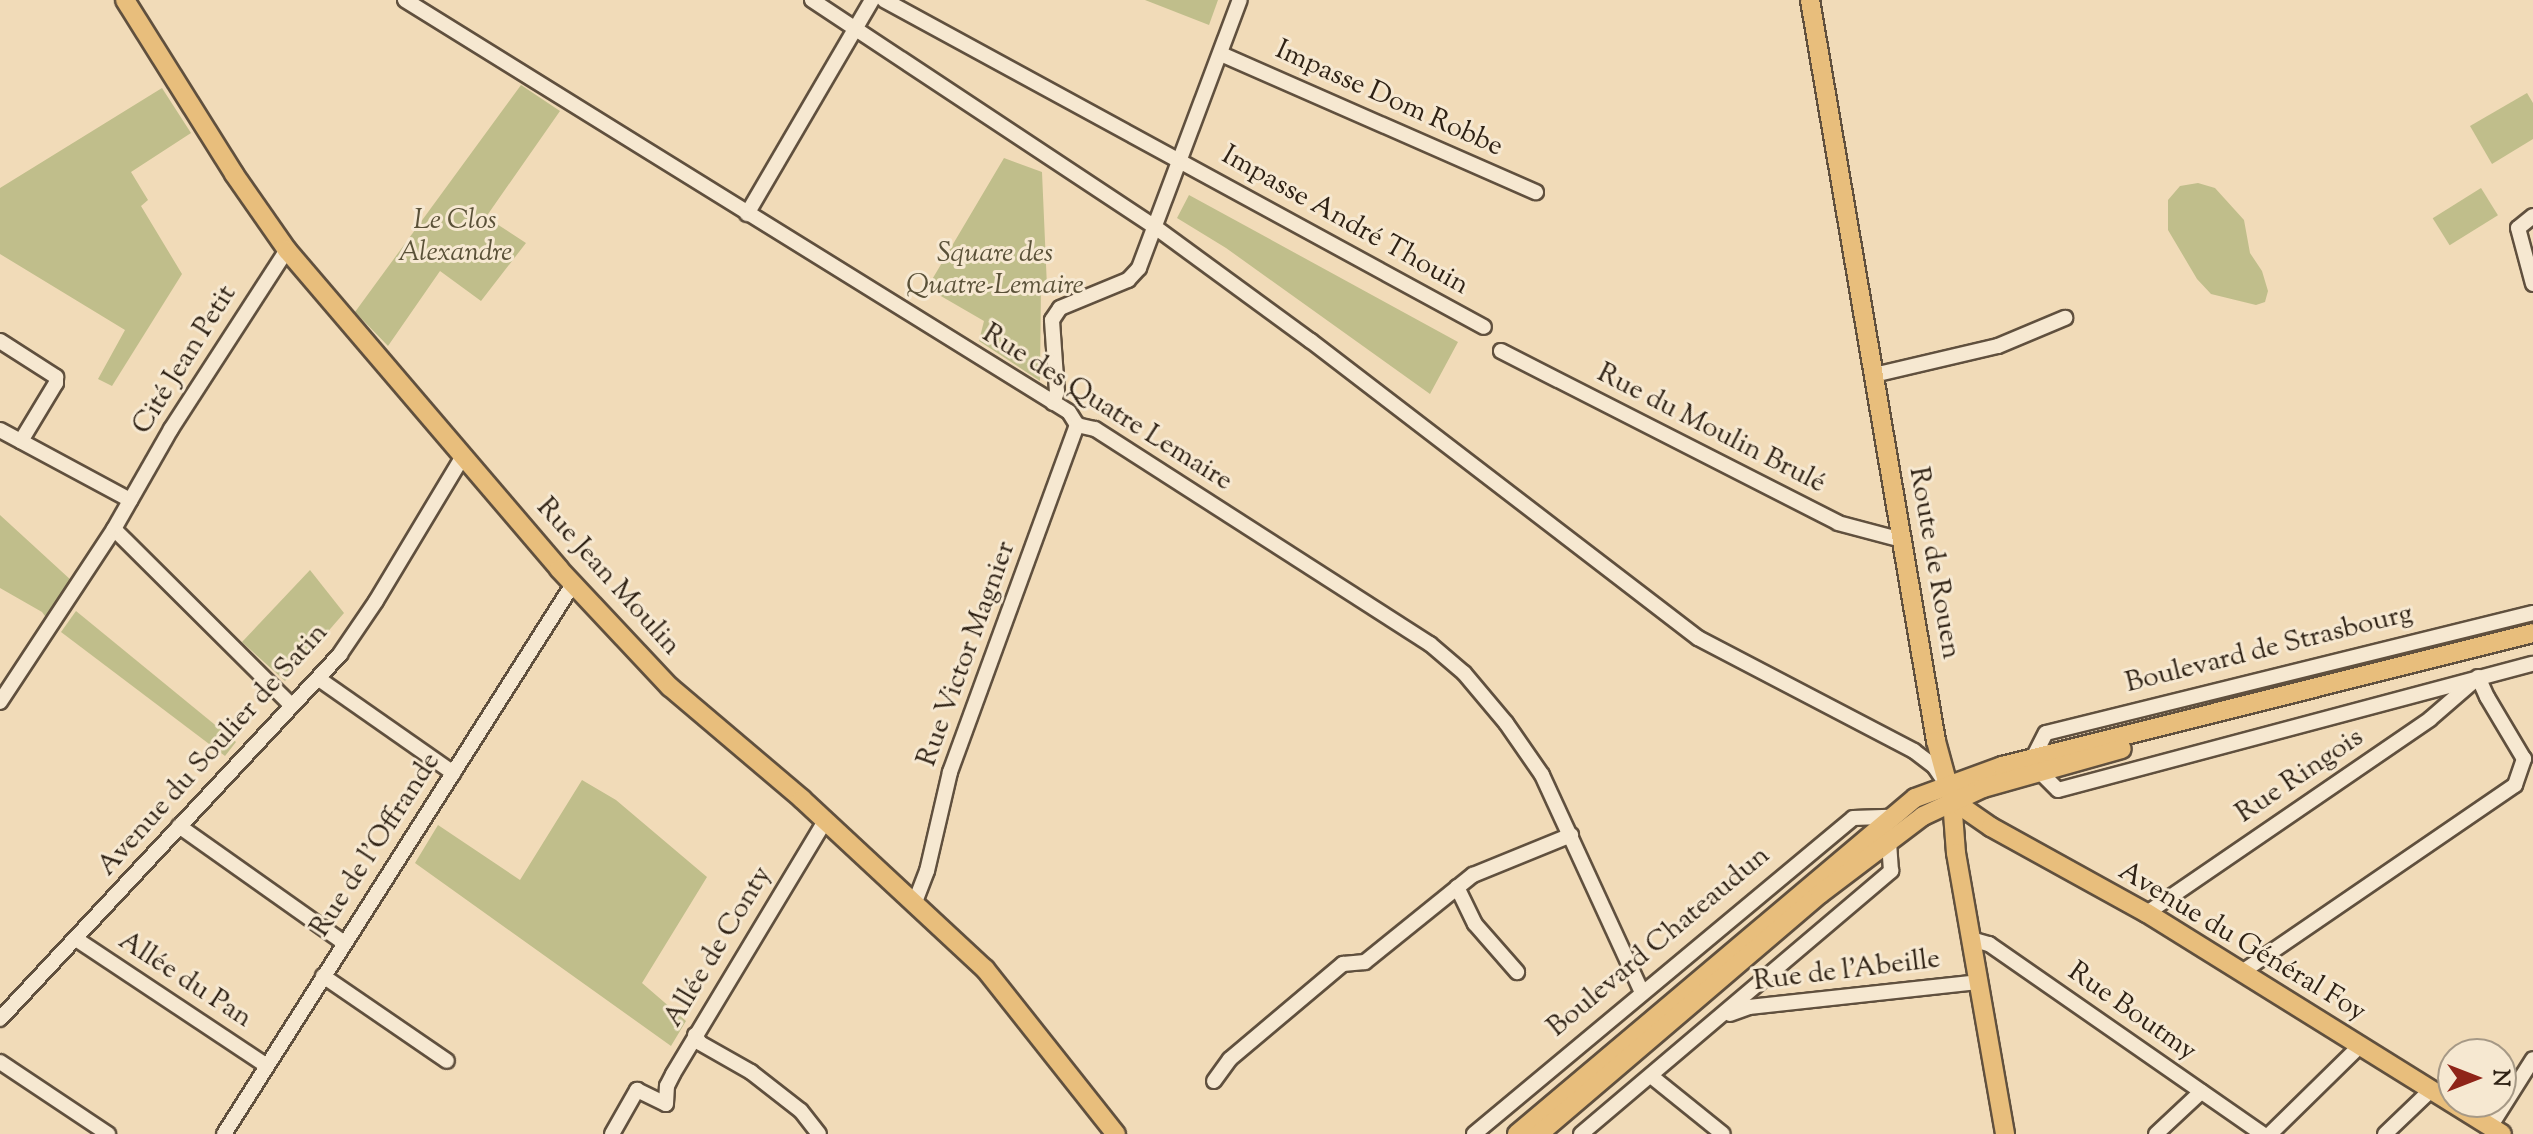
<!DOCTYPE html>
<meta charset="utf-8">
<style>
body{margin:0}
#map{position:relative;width:2533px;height:1134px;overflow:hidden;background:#f1dbb8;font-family:"Sorts Mill Goudy",serif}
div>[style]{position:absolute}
.green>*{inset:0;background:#c0be8b;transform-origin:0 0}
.roads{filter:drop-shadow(2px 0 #60503e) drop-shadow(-2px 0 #60503e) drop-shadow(0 2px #60503e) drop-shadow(0 -2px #60503e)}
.minor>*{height:14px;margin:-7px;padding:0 7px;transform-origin:7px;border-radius:7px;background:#f6e8d1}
.major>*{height:18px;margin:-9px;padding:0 9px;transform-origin:9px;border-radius:9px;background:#e8be7c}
span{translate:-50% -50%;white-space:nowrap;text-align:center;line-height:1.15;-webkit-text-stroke:6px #f6e8d1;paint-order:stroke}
.street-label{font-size:28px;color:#2f2215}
.park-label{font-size:28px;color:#5a5138;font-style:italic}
.north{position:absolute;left:2437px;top:1038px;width:80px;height:80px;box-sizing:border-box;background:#f6e8d1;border:2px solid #a69986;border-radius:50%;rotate:90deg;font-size:22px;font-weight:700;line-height:32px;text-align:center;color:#2f2215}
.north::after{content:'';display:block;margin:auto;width:28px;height:36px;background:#8f2418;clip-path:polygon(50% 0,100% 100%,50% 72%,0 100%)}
</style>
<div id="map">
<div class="green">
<div style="clip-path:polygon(1145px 0,1218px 0,1209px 25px)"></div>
<div style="clip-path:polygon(521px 85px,560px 111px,486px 217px,526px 243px,481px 301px,440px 271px,388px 346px,355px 312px)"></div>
<div style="clip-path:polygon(162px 88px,191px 133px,131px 172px,148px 200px,141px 206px,182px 274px,112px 386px,98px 379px,125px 330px,0 254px,0 188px)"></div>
<div style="clip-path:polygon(2527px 93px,2533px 103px,2533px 139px,2492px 164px,2470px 126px)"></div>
<div style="clip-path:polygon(1004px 158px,1042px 172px,1047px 287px,1041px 287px,1040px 381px,979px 341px,984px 321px,927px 288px)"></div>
<div style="clip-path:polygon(2198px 183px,2215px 188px,2244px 220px,2250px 253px,2262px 271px,2268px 291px,2265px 302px,2256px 305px,2211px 294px,2197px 279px,2168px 230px,2168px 200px,2180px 186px)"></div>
<div style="left:2481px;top:188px;width:32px;height:57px;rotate:58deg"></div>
<div style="clip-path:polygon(1189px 195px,1458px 342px,1430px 394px,1226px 248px,1177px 218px)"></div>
<div style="clip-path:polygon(0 515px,72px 581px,48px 620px,42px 612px,0 588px)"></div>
<div style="clip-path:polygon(310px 570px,344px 613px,285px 681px,242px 642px)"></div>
<div style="clip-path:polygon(76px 611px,236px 742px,225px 756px,61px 632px)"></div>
<div style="clip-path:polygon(582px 780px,616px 800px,707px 877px,642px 983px,686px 1021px,671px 1046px,415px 863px,438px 825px,520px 880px)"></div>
</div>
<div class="roads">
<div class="minor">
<div style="left:405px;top:0;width:781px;rotate:31.82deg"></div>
<div style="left:1069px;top:412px;width:15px;rotate:58deg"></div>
<div style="left:1077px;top:425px;width:18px;rotate:13deg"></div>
<div style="left:1095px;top:429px;width:398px;rotate:32.7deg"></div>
<div style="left:1430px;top:644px;width:45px;rotate:40.5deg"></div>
<div style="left:1464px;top:673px;width:65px;rotate:50deg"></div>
<div style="left:1506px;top:723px;width:63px;rotate:55.3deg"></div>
<div style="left:1542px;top:775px;width:239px;rotate:65.3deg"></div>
<div style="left:812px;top:0;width:411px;rotate:33.5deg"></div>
<div style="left:1155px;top:227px;width:193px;rotate:36.2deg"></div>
<div style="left:1311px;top:341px;width:488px;rotate:37.5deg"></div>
<div style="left:1698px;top:638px;width:244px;rotate:27.6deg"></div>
<div style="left:1914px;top:751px;width:25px;rotate:37deg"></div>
<div style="left:1934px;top:766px;width:18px;rotate:56deg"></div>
<div style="left:884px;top:0;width:683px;rotate:28.59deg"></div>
<div style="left:1221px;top:54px;width:344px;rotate:23.7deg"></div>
<div style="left:747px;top:214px;width:248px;rotate:-59.7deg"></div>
<div style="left:2533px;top:216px;width:19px;rotate:141deg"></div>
<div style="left:2518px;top:228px;width:58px;rotate:75deg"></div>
<div style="left:0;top:341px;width:67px;rotate:32.7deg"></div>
<div style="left:56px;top:377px;width:6px;rotate:90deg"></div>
<div style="left:56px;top:383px;width:68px;rotate:121.1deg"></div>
<div style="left:1501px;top:351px;width:378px;rotate:27deg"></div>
<div style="left:1838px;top:523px;width:66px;rotate:14.9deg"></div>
<div style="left:1874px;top:375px;width:127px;rotate:-13.2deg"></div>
<div style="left:1998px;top:346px;width:73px;rotate:-22.7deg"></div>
<div style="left:1053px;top:403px;width:12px;rotate:-70deg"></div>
<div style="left:1057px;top:392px;width:72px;rotate:-94deg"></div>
<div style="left:1052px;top:320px;width:14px;rotate:-56deg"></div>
<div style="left:1060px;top:308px;width:74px;rotate:-22.4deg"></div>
<div style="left:1128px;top:280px;width:16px;rotate:-47deg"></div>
<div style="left:1139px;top:268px;width:286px;rotate:-69.4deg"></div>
<div style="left:0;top:430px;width:148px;rotate:28.3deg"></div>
<div style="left:114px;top:529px;width:250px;rotate:44.8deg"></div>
<div style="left:319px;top:679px;width:164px;rotate:35deg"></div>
<div style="left:0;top:702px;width:207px;rotate:-56.6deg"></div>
<div style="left:114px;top:529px;width:115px;rotate:-60.3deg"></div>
<div style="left:171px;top:429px;width:213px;rotate:-57.1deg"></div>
<div style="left:2033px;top:758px;width:28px;rotate:-63deg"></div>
<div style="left:2046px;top:733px;width:502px;rotate:-13.84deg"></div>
<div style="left:2038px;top:770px;width:28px;rotate:45deg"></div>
<div style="left:2058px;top:790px;width:491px;rotate:-14.9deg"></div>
<div style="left:179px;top:826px;width:202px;rotate:35.3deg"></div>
<div style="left:1457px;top:887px;width:41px;rotate:64.1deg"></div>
<div style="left:1475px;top:924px;width:64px;rotate:48.8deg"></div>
<div style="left:915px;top:902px;width:33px;rotate:-69deg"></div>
<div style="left:927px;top:871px;width:102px;rotate:-76.9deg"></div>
<div style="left:950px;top:772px;width:370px;rotate:-69.9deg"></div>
<div style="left:2147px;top:913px;width:343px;rotate:-34.4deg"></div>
<div style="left:2430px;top:719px;width:60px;rotate:-40.9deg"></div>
<div style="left:76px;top:939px;width:228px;rotate:33.6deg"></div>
<div style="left:1971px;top:939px;width:19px;rotate:16deg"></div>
<div style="left:1989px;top:944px;width:333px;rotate:34.8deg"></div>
<div style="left:2242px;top:972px;width:331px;rotate:-34.4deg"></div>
<div style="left:2515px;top:785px;width:28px;rotate:-71deg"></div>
<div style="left:2524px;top:759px;width:72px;rotate:-120.8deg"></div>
<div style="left:2487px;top:697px;width:22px;rotate:-114deg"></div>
<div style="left:323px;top:976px;width:150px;rotate:34.4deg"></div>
<div style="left:1730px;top:1014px;width:20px;rotate:-20deg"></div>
<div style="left:1749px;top:1007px;width:230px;rotate:-6.2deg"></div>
<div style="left:0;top:1019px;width:499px;rotate:-47deg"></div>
<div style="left:340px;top:654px;width:64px;rotate:-55.8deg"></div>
<div style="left:376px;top:601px;width:169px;rotate:-59deg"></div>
<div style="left:695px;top:1035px;width:9px;rotate:58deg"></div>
<div style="left:700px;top:1043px;width:59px;rotate:29.6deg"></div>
<div style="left:751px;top:1072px;width:63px;rotate:38deg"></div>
<div style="left:801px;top:1111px;width:29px;rotate:52deg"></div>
<div style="left:0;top:1062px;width:130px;rotate:33.7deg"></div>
<div style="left:1651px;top:1076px;width:92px;rotate:38.9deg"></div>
<div style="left:1214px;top:1081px;width:27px;rotate:-54deg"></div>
<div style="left:1230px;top:1059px;width:148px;rotate:-40.1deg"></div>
<div style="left:1343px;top:964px;width:22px;rotate:-5deg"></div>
<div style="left:1365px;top:962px;width:139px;rotate:-38.9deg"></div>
<div style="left:1473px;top:875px;width:106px;rotate:-22.2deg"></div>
<div style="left:666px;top:1104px;width:18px;rotate:-87deg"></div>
<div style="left:667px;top:1086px;width:13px;rotate:-63deg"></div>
<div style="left:673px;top:1074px;width:295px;rotate:-59deg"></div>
<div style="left:2490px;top:1127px;width:80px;rotate:-57.7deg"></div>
<div style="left:224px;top:1134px;width:651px;rotate:-57.6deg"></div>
<div style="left:612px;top:1134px;width:51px;rotate:-60.4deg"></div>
<div style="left:637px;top:1090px;width:32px;rotate:26deg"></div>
<div style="left:1474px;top:1134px;width:493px;rotate:-39.8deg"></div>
<div style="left:1853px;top:818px;width:37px;rotate:-2deg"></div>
<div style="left:1581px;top:1134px;width:407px;rotate:-40.3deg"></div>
<div style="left:1891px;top:871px;width:31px;rotate:-94deg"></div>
<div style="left:2156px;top:1134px;width:62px;rotate:-43deg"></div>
<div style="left:2270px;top:1134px;width:126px;rotate:-44.4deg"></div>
<div style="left:2385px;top:1134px;width:62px;rotate:-43.7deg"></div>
</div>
<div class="major">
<div style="left:125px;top:0;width:205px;rotate:57.9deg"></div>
<div style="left:234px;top:174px;width:93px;rotate:55.1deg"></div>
<div style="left:287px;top:250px;width:419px;rotate:49.5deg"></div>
<div style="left:559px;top:569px;width:162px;rotate:46.8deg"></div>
<div style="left:670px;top:687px;width:173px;rotate:40.3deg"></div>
<div style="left:802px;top:799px;width:250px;rotate:42.9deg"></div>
<div style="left:985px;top:969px;width:211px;rotate:51.6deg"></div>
<div style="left:1810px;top:0;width:752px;rotate:80.35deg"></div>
<div style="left:1936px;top:741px;width:61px;rotate:74.8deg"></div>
<div style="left:1952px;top:800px;width:53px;rotate:85.7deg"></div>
<div style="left:1956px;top:853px;width:285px;rotate:80.1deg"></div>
<div style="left:1952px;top:800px;width:47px;rotate:34.7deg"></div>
<div style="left:1991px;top:827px;width:178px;rotate:28.9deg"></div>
<div style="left:2147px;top:913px;width:418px;rotate:31.9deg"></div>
<div style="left:1517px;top:1134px;width:521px;rotate:-40.17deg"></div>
<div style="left:1915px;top:798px;width:93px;rotate:-20.2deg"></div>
<div style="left:2002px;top:766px;width:547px;rotate:-14.06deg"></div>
<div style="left:1539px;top:1134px;width:370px;rotate:-40.5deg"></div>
<div style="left:1820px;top:894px;width:129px;rotate:-37.1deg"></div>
<div style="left:1923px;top:816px;width:66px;rotate:-25deg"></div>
<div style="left:1983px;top:788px;width:144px;rotate:-15.7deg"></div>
</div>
</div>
<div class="street-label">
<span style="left:1389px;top:99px;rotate:24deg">Impasse Dom Robbe</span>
<span style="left:1345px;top:221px;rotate:29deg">Impasse André Thouin</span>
<span style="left:185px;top:360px;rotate:-58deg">Cité Jean Petit</span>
<span style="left:1107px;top:408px;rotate:32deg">Rue des Quatre Lemaire</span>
<span style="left:1711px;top:429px;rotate:27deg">Rue du Moulin Brulé</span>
<span style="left:1934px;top:563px;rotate:80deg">Route de Rouen</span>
<span style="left:608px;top:577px;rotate:48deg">Rue Jean Moulin</span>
<span style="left:2269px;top:649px;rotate:-14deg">Boulevard de Strasbourg</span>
<span style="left:967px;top:654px;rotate:-70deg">Rue Victor Magnier</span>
<span style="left:213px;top:750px;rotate:-48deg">Avenue du Soulier de Satin</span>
<span style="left:2300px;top:776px;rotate:-34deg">Rue Ringois</span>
<span style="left:376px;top:845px;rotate:-57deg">Rue de l'Offrande</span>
<span style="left:1659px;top:942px;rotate:-40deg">Boulevard Chateaudun</span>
<span style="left:2242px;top:942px;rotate:31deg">Avenue du Général Foy</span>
<span style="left:718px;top:947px;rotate:-59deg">Allée de Conty</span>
<span style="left:1847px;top:971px;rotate:-7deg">Rue de l'Abeille</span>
<span style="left:185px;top:980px;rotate:33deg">Allée du Pan</span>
<span style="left:2132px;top:1012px;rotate:35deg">Rue Boutmy</span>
</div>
<div class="park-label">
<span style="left:455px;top:237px">Le Clos<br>Alexandre</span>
<span style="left:995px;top:270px">Square des<br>Quatre-Lemaire</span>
</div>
<div class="north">N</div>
</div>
